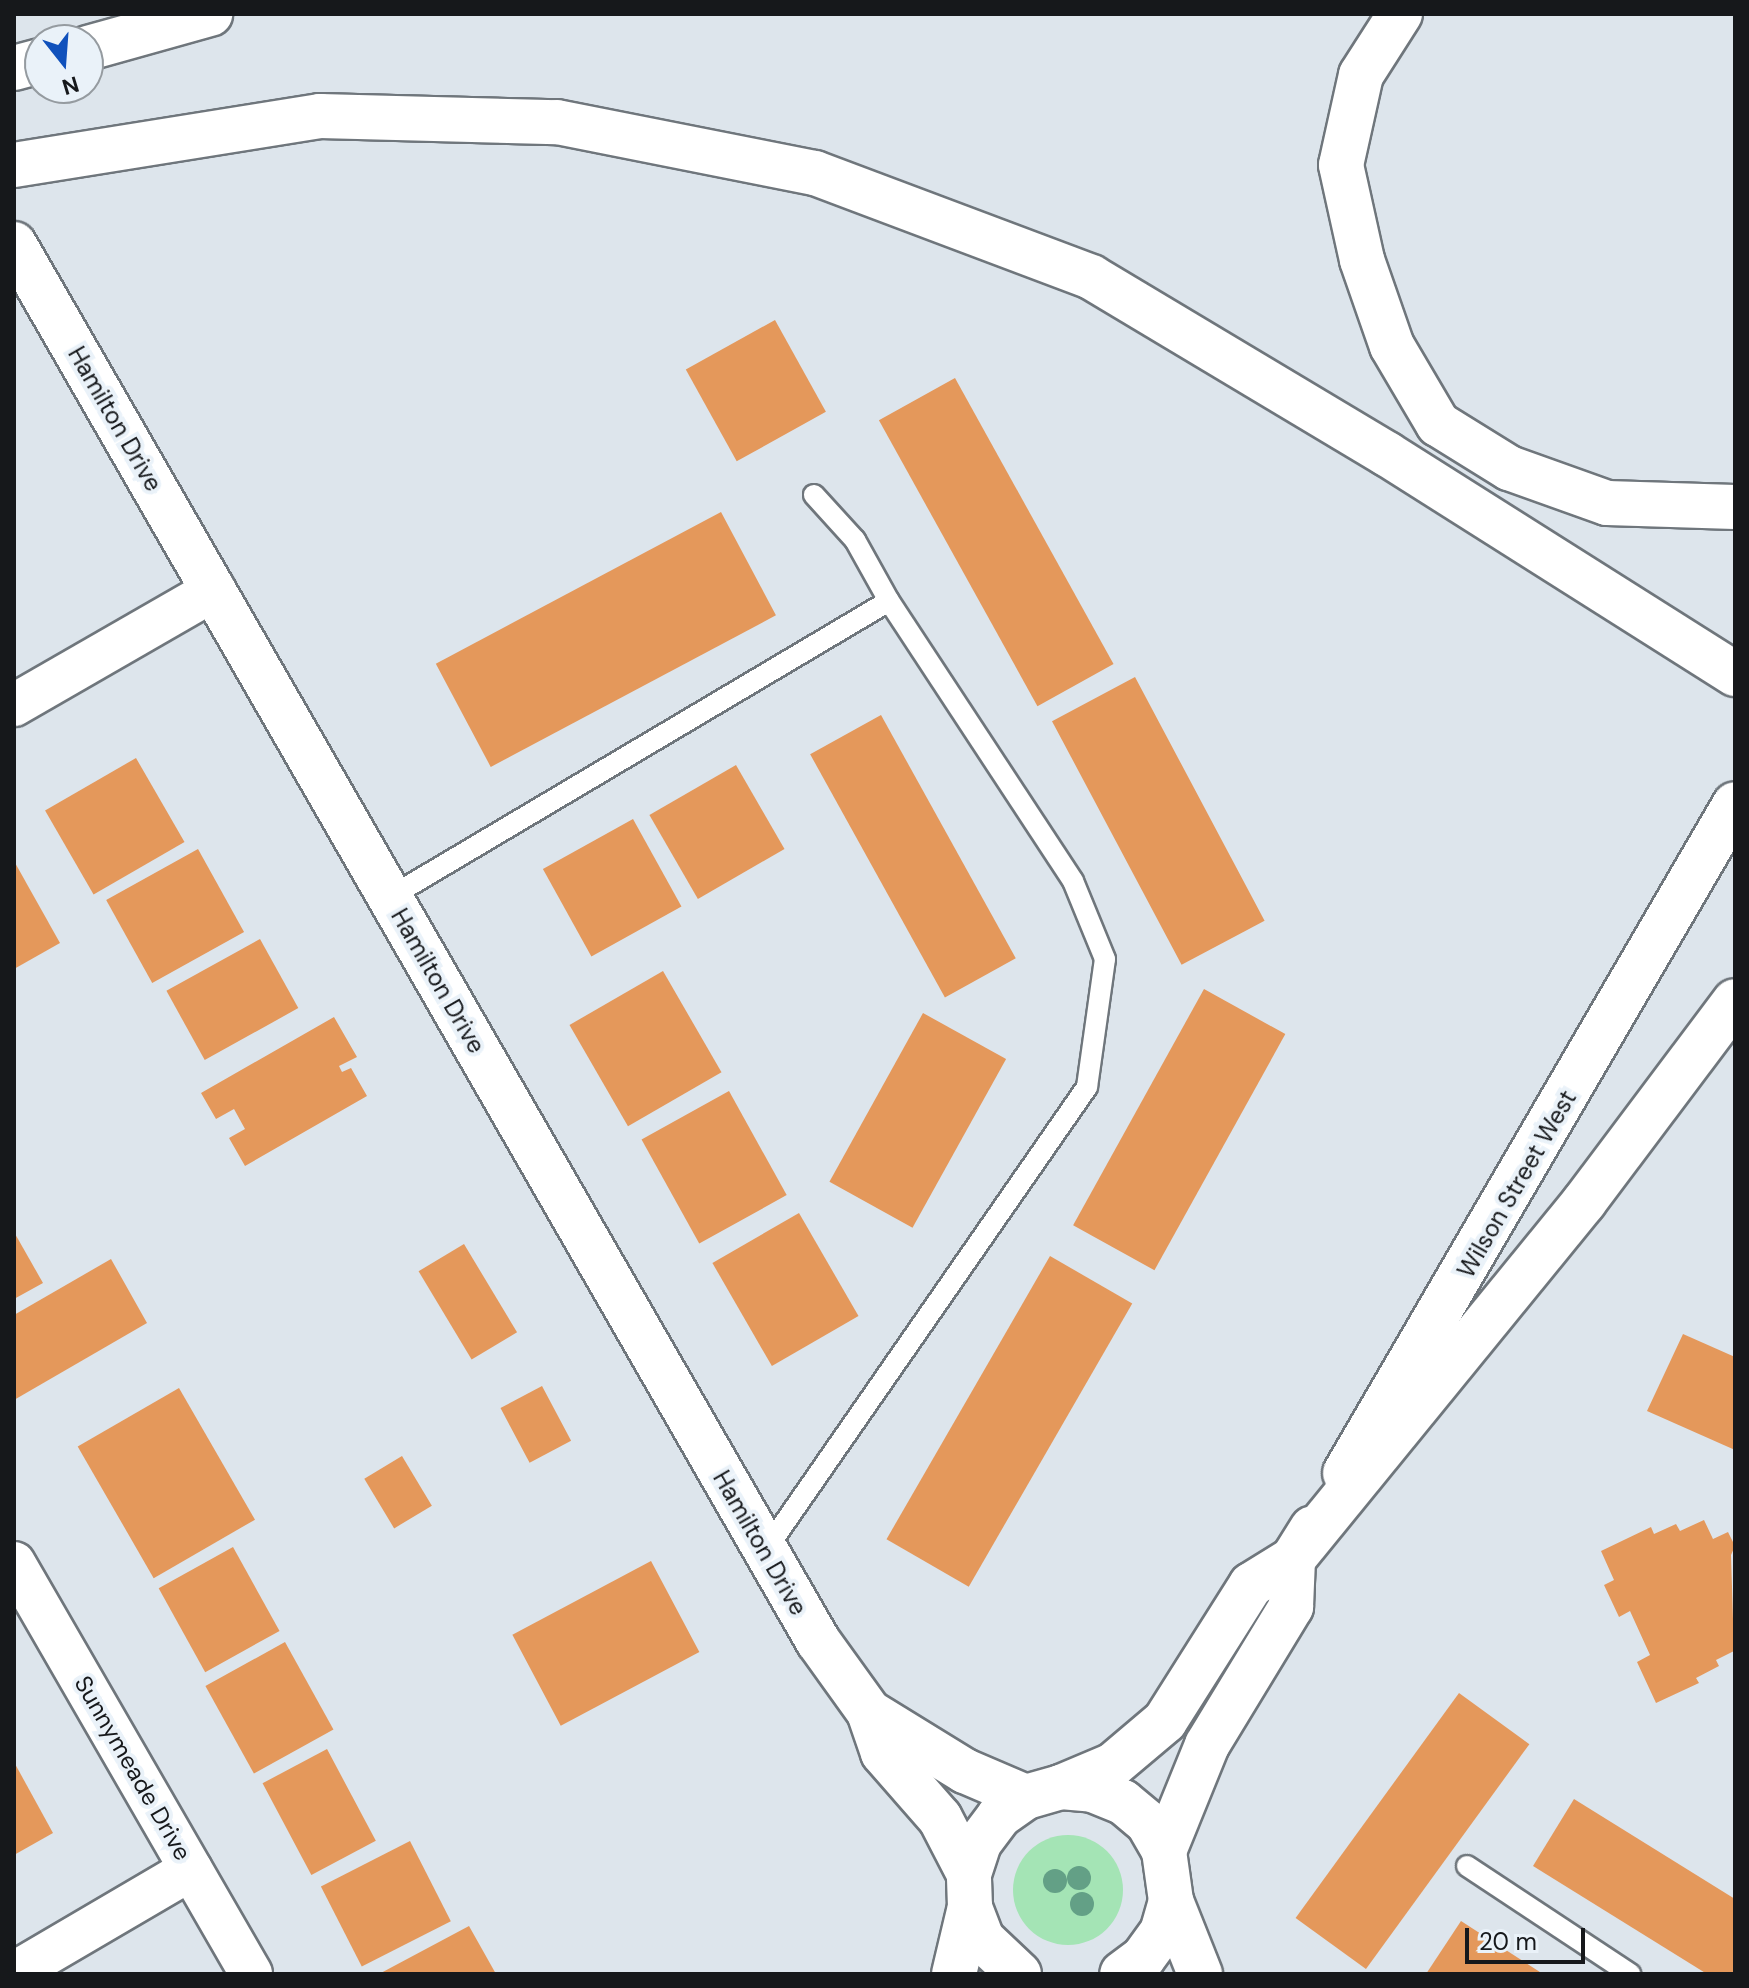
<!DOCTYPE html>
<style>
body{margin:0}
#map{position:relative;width:1749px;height:1988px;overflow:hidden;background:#dde5ec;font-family:"DM Sans",sans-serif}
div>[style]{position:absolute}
.green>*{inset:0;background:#a4e4b5}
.round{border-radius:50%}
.building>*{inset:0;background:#e4985b;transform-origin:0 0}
.roads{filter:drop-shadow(2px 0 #6f767c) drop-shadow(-2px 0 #6f767c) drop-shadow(0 2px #6f767c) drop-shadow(0 -2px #6f767c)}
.service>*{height:20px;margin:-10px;padding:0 10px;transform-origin:10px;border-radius:10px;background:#fff}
.minor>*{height:42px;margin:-21px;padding:0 21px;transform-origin:21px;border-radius:21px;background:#fff}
.tertiary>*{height:44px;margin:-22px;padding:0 22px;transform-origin:22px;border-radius:22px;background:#fff}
.secondary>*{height:44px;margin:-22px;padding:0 22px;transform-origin:22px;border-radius:22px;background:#fff}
.motorway>*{height:44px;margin:-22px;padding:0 22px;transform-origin:22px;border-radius:22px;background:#fff}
.trees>*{width:24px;height:24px;margin:-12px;border-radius:50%;background:#63a086}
span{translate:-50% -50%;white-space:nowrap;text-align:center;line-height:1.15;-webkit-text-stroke:8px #eaf2f9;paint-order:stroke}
.street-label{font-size:24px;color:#16181b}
.frame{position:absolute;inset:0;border:16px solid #16181b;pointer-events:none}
.north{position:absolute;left:24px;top:24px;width:80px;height:80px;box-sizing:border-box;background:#eaf2f9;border:2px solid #959ba0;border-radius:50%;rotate:163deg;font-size:22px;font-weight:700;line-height:32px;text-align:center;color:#16181b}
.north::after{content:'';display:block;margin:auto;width:28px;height:36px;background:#1051bc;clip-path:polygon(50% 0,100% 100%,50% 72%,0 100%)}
.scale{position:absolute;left:1465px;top:1928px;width:120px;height:36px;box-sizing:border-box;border:4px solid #16181b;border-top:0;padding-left:10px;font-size:24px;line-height:28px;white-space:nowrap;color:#16181b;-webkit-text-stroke:6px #eaf2f9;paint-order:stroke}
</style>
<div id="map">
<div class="green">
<div class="round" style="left:1013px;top:1835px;width:110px;height:110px"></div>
</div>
<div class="building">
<div style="left:775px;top:320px;width:105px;height:102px;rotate:61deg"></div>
<div style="left:955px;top:378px;width:327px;height:87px;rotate:61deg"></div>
<div style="left:721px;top:512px;width:117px;height:323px;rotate:62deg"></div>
<div style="left:1135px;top:677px;width:276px;height:94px;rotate:62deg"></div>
<div style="left:881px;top:715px;width:278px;height:81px;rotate:61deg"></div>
<div style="left:136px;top:758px;width:97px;height:105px;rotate:60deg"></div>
<div style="left:736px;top:765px;width:97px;height:100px;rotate:60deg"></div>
<div style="left:633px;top:819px;width:100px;height:103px;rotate:61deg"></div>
<div style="left:198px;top:849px;width:95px;height:105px;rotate:61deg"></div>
<div style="clip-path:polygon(14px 861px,60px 943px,14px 969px)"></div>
<div style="left:260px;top:939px;width:79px;height:107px;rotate:61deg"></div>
<div style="left:663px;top:971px;width:117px;height:108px;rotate:60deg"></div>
<div style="left:1204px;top:989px;width:93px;height:270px;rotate:29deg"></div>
<div style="left:923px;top:1013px;width:95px;height:193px;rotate:29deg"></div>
<div style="clip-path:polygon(334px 1017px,357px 1057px,339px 1066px,342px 1072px,351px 1068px,367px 1096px,245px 1166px,229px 1138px,245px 1129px,234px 1109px,216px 1119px,201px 1093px)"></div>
<div style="left:729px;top:1091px;width:119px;height:100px;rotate:61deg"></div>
<div style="left:799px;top:1213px;width:119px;height:100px;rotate:60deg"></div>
<div style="clip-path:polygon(14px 1232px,43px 1283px,14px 1299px)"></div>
<div style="left:464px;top:1244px;width:103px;height:53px;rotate:59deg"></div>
<div style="left:1050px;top:1256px;width:95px;height:327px;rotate:30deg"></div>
<div style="clip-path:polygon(111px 1259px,147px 1323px,14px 1400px,14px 1315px)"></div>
<div style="clip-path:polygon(1683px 1334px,1735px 1357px,1735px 1450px,1647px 1411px)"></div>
<div style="left:542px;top:1386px;width:62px;height:47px;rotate:62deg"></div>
<div style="left:179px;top:1388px;width:152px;height:117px;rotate:60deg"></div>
<div style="left:402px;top:1456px;width:58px;height:44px;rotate:59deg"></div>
<div style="clip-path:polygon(1704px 1520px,1713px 1539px,1728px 1532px,1735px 1546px,1731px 1555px,1734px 1651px,1716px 1660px,1719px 1666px,1696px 1678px,1699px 1683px,1656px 1703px,1637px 1662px,1650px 1655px,1630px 1611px,1619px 1617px,1604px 1585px,1614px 1580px,1601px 1551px,1651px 1527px,1654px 1534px,1676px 1524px,1680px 1531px)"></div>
<div style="left:233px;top:1547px;width:96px;height:85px;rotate:61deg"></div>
<div style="left:651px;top:1561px;width:103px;height:157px;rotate:62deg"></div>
<div style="left:285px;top:1642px;width:100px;height:91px;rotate:61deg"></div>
<div style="left:1459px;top:1693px;width:87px;height:278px;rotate:36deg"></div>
<div style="left:327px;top:1749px;width:104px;height:73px;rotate:62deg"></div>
<div style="clip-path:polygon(14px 1762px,53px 1833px,14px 1855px)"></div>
<div style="clip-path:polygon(1574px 1799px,1735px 1899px,1735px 1974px,1707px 1974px,1533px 1866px)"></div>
<div style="left:410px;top:1841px;width:90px;height:100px;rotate:63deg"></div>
<div style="clip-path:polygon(1461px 1921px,1543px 1974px,1426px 1974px)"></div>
<div style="clip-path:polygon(469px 1926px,496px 1974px,379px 1974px)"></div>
</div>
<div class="roads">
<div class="service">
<div style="left:390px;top:897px;width:580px;rotate:-30.68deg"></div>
<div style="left:765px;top:1551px;width:565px;rotate:-55.24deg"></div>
<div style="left:1087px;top:1087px;width:129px;rotate:-82deg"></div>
<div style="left:1105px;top:959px;width:84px;rotate:-112.3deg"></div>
<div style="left:1073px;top:881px;width:335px;rotate:-123.3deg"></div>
<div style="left:889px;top:601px;width:70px;rotate:-119.1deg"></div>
<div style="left:855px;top:540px;width:61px;rotate:-132.3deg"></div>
<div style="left:1467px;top:1866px;width:196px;rotate:33.5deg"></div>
</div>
<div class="minor">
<div style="left:14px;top:705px;width:231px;rotate:-29.9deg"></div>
<div style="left:14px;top:1563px;width:474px;rotate:60deg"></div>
<div style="left:14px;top:1973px;width:205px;rotate:-30.4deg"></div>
</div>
<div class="tertiary">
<div style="left:14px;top:244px;width:1612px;rotate:60.08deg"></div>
<div style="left:818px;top:1641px;width:87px;rotate:54.3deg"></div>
<div style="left:869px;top:1712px;width:113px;rotate:31.6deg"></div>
<div style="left:965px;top:1771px;width:66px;rotate:23.1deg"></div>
<div style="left:869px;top:1712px;width:43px;rotate:71.1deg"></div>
<div style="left:883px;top:1753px;width:86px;rotate:48.8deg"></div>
<div style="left:940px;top:1818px;width:63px;rotate:62.6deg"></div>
<div style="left:1171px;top:1901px;width:79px;rotate:68.3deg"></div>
</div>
<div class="secondary">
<div style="left:1345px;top:1473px;width:774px;rotate:-59.76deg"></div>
<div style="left:1061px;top:1787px;width:56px;rotate:-22.9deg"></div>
<div style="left:1113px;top:1765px;width:68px;rotate:-40.2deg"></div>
<div style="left:1165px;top:1721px;width:161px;rotate:-57.7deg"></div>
<div style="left:1251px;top:1585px;width:49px;rotate:-31.8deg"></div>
<div style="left:1293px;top:1559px;width:36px;rotate:-58deg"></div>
<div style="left:1164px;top:1851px;width:114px;rotate:-67.9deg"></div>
<div style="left:1207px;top:1745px;width:162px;rotate:-58.7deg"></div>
<div style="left:1291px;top:1607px;width:48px;rotate:-87.6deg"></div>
<div style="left:954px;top:1974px;width:69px;rotate:-76.6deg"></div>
<div style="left:1019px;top:1974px;width:51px;rotate:-136.6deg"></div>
<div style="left:982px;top:1939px;width:34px;rotate:-111deg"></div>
<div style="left:970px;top:1907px;width:33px;rotate:-92deg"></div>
<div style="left:969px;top:1874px;width:33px;rotate:-72deg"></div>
<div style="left:979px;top:1843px;width:34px;rotate:-53deg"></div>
<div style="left:999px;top:1816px;width:33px;rotate:-35deg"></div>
<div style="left:1026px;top:1797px;width:36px;rotate:-16deg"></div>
<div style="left:1061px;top:1787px;width:32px;rotate:5deg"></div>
<div style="left:1093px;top:1790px;width:32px;rotate:22deg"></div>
<div style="left:1123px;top:1802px;width:33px;rotate:40deg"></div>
<div style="left:1148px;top:1823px;width:32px;rotate:60deg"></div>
<div style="left:1164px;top:1851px;width:50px;rotate:82deg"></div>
<div style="left:1171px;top:1901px;width:32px;rotate:106deg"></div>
<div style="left:1162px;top:1932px;width:32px;rotate:126deg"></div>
<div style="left:1143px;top:1958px;width:26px;rotate:143deg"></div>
</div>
<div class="motorway">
<div style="left:1400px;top:14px;width:72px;rotate:122.6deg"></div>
<div style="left:1361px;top:75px;width:92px;rotate:102.5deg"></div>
<div style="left:1341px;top:165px;width:97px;rotate:77.5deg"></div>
<div style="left:1362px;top:260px;width:91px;rotate:70.8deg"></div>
<div style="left:1392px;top:346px;width:91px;rotate:59.5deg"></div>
<div style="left:1438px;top:424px;width:84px;rotate:31.8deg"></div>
<div style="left:1509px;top:468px;width:104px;rotate:19.7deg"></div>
<div style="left:1607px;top:503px;width:128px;rotate:1.8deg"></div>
<div style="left:88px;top:48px;width:127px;rotate:-15.6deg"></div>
<div style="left:14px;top:68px;width:27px;rotate:-15deg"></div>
<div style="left:14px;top:165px;width:310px;rotate:-9.1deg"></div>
<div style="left:320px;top:116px;width:237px;rotate:1.5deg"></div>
<div style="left:557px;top:122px;width:263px;rotate:11.2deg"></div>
<div style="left:815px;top:173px;width:295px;rotate:20.6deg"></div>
<div style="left:1091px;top:277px;width:345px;rotate:30.9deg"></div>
<div style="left:1387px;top:454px;width:412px;rotate:32.3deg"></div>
<div style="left:1293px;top:1559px;width:461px;rotate:-50.8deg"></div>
<div style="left:1584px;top:1202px;width:251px;rotate:-53.1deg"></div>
</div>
</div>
<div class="trees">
<div style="left:1079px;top:1878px"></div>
<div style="left:1055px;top:1881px"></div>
<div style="left:1082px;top:1904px"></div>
</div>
<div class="street-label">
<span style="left:115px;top:419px;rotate:60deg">Hamilton Drive</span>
<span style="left:438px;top:981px;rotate:60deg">Hamilton Drive</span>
<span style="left:1517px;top:1184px;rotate:-60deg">Wilson Street West</span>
<span style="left:760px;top:1543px;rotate:60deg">Hamilton Drive</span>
<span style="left:133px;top:1768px;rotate:60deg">Sunnymeade Drive</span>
</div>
<div class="frame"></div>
<div class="north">N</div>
<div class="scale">20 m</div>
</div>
